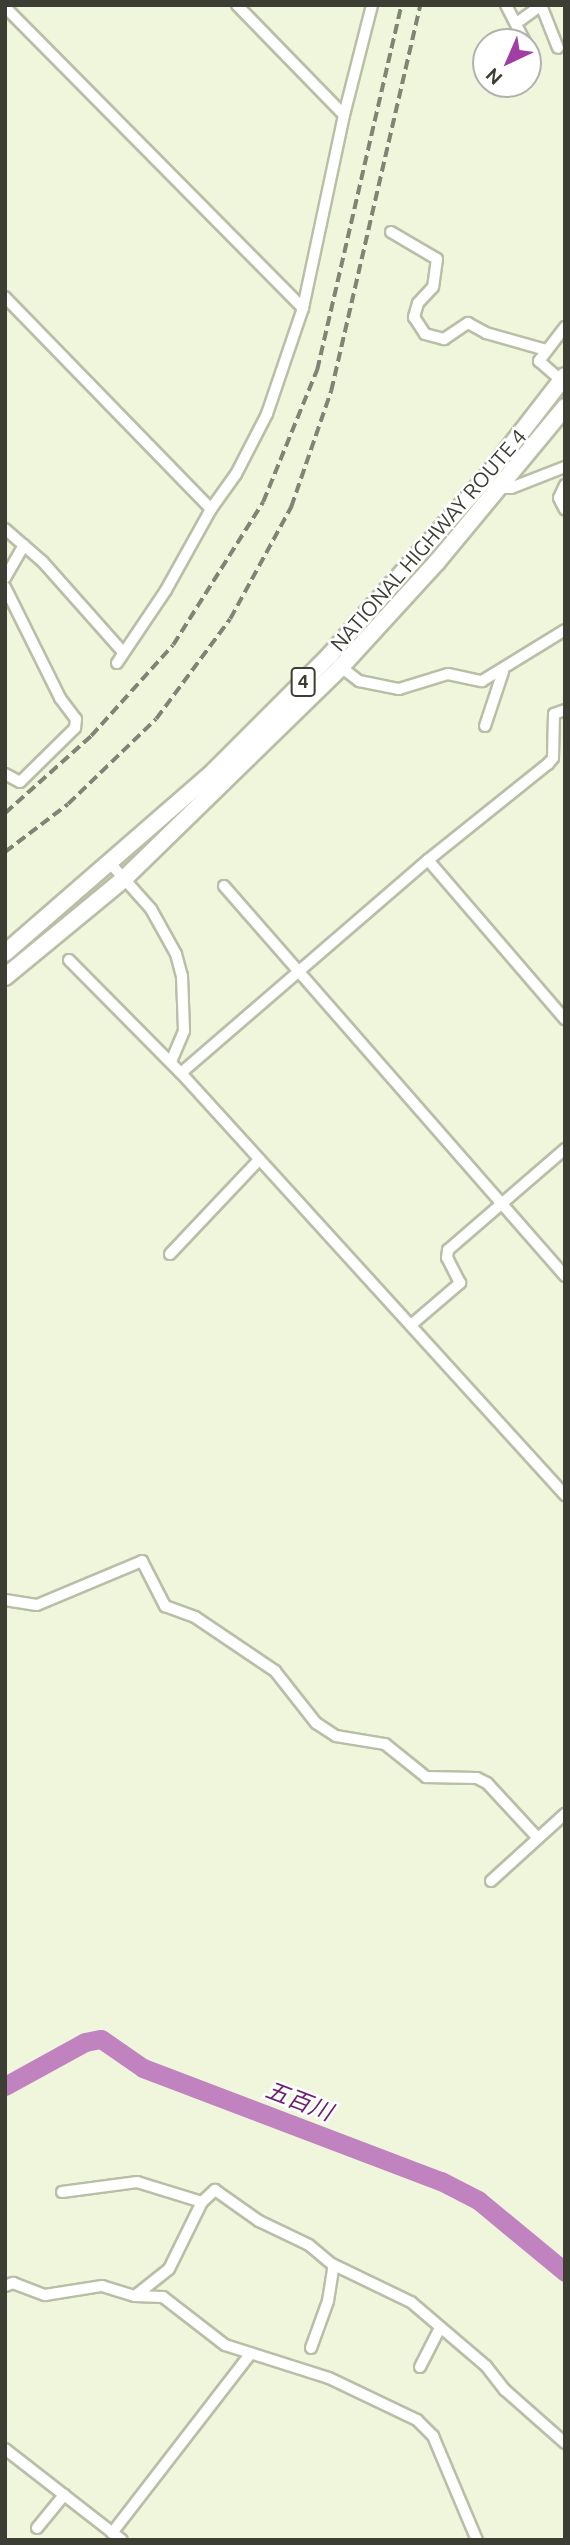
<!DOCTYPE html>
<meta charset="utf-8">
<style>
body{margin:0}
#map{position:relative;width:570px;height:2545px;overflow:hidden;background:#eff6dc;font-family:Ubuntu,"Noto Sans JP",sans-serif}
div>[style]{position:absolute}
.river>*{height:19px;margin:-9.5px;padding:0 9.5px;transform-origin:9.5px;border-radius:9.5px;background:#c083c0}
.roads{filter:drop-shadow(2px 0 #b9bfa7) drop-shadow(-2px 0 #b9bfa7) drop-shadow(0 2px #b9bfa7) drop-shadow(0 -2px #b9bfa7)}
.minor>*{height:10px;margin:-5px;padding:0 5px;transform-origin:5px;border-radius:5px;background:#fff}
.highway>*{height:16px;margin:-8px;padding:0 8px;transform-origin:8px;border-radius:8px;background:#fff}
.rail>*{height:3.5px;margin-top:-1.75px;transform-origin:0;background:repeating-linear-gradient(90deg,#808474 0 10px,transparent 0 15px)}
span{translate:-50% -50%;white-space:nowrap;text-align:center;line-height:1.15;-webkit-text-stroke:5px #fff;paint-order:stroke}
.shield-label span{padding:2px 5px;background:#fff;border:2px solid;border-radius:5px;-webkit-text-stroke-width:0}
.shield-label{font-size:19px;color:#3c3e34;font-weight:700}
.street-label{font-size:21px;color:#3c3e34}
.water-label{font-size:23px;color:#6c236f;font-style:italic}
.frame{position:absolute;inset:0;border:7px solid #3c3e34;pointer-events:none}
.north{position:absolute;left:472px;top:28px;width:70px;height:70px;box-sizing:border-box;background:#fff;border:2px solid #b1b2ae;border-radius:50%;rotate:224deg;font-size:19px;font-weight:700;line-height:28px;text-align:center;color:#3c3e34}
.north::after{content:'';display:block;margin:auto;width:24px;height:32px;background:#a13ea4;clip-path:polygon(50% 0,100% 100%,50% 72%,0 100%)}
</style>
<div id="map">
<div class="river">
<div style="left:5px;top:2086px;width:91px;rotate:-28.8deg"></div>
<div style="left:85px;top:2042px;width:16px;rotate:-11deg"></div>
<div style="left:101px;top:2039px;width:51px;rotate:34.6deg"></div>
<div style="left:143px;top:2068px;width:319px;rotate:20.8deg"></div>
<div style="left:441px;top:2181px;width:42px;rotate:27.2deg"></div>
<div style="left:478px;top:2200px;width:113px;rotate:39.6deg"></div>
</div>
<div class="roads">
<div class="minor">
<div style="left:237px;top:5px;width:153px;rotate:45.8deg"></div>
<div style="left:344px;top:115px;width:197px;rotate:102deg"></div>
<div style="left:506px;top:5px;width:42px;rotate:62.8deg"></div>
<div style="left:5px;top:7px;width:424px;rotate:45.3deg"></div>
<div style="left:303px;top:308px;width:112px;rotate:108.8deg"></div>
<div style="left:267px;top:414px;width:68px;rotate:117.3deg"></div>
<div style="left:236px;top:474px;width:43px;rotate:125.5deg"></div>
<div style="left:211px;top:509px;width:296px;rotate:-134.2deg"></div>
<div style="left:518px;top:22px;width:29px;rotate:-36deg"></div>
<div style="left:541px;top:5px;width:46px;rotate:68.4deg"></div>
<div style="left:528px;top:52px;width:6px;rotate:72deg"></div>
<div style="left:344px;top:115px;width:114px;rotate:-75.7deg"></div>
<div style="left:391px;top:232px;width:53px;rotate:30.4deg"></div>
<div style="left:437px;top:259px;width:28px;rotate:98deg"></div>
<div style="left:433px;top:287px;width:22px;rotate:133deg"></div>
<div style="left:418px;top:303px;width:15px;rotate:106deg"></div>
<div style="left:414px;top:317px;width:20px;rotate:57deg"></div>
<div style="left:425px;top:334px;width:20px;rotate:15deg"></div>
<div style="left:444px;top:339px;width:29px;rotate:-34deg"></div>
<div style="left:468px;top:323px;width:21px;rotate:29deg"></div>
<div style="left:486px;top:333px;width:62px;rotate:15.8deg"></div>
<div style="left:565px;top:327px;width:43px;rotate:127.4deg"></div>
<div style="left:539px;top:361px;width:35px;rotate:41deg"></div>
<div style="left:565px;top:485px;width:14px;rotate:115deg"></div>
<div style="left:559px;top:498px;width:13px;rotate:63deg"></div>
<div style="left:500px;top:488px;width:11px"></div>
<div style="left:511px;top:488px;width:58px;rotate:-21.3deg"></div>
<div style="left:5px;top:529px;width:50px;rotate:41deg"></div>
<div style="left:43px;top:562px;width:119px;rotate:48.4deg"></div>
<div style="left:5px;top:578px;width:38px;rotate:-60deg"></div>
<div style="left:5px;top:587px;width:124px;rotate:63.6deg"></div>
<div style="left:60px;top:698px;width:26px;rotate:53deg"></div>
<div style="left:76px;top:719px;width:9px;rotate:96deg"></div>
<div style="left:75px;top:728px;width:77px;rotate:135.5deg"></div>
<div style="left:20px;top:782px;width:17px;rotate:-152deg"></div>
<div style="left:117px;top:663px;width:88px;rotate:-56.1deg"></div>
<div style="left:166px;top:590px;width:93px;rotate:-60.9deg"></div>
<div style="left:341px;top:667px;width:23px;rotate:38deg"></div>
<div style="left:359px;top:681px;width:41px;rotate:11.3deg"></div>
<div style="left:399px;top:689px;width:51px;rotate:-17deg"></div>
<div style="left:448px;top:674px;width:35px;rotate:12deg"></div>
<div style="left:482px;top:681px;width:97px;rotate:-31.6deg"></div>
<div style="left:485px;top:726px;width:57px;rotate:-71.6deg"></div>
<div style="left:428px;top:860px;width:210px;rotate:49.3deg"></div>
<div style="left:110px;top:863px;width:62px;rotate:48.3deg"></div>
<div style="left:151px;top:909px;width:51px;rotate:60.9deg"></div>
<div style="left:176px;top:954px;width:23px;rotate:75deg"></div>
<div style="left:182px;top:976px;width:55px;rotate:87.9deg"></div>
<div style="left:184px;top:1031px;width:34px;rotate:113deg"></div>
<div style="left:224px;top:886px;width:518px;rotate:48.83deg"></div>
<div style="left:69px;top:960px;width:159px;rotate:45.3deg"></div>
<div style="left:181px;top:1073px;width:571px;rotate:47.7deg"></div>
<div style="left:181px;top:1073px;width:326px;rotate:-40.8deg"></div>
<div style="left:428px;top:860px;width:154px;rotate:-38.7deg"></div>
<div style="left:548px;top:764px;width:8px;rotate:-50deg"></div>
<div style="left:553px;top:758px;width:44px;rotate:-88.7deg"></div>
<div style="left:554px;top:714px;width:12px;rotate:-20deg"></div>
<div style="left:170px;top:1254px;width:129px;rotate:-46.6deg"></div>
<div style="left:411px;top:1325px;width:65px;rotate:-40.6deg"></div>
<div style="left:460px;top:1283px;width:28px;rotate:-117deg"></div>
<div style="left:447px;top:1258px;width:8px;rotate:-83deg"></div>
<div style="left:448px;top:1250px;width:155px;rotate:-40.8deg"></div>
<div style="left:5px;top:1600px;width:32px;rotate:9deg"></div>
<div style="left:37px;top:1605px;width:114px;rotate:-22.7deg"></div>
<div style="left:142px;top:1561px;width:51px;rotate:62.9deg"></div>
<div style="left:165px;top:1606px;width:32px;rotate:20deg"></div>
<div style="left:195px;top:1617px;width:97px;rotate:34deg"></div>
<div style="left:275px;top:1671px;width:66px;rotate:51.7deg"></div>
<div style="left:316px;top:1723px;width:24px;rotate:33deg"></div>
<div style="left:336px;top:1736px;width:50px;rotate:9.3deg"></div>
<div style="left:385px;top:1744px;width:53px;rotate:38.8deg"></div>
<div style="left:426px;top:1777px;width:51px;rotate:1.1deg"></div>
<div style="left:477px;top:1778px;width:11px;rotate:27deg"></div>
<div style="left:487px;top:1783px;width:75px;rotate:47.2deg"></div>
<div style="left:491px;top:1881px;width:100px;rotate:-42.2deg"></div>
<div style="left:62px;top:2192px;width:76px;rotate:-7.6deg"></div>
<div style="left:137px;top:2182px;width:68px;rotate:17.1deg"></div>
<div style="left:5px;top:2286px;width:9px;rotate:-21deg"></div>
<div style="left:13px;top:2283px;width:34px;rotate:21deg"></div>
<div style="left:45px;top:2295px;width:58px;rotate:-9deg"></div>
<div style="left:102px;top:2286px;width:34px;rotate:17deg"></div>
<div style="left:135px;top:2296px;width:28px;rotate:2deg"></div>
<div style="left:163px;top:2297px;width:78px;rotate:37.7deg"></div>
<div style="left:225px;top:2345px;width:109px;rotate:17.6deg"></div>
<div style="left:329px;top:2378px;width:98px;rotate:25.5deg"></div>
<div style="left:417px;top:2420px;width:23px;rotate:45deg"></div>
<div style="left:433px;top:2436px;width:113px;rotate:67.1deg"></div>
<div style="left:135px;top:2296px;width:43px;rotate:-38.5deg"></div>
<div style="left:169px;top:2269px;width:75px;rotate:-63.8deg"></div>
<div style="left:202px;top:2202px;width:18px;rotate:-43deg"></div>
<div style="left:215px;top:2190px;width:54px;rotate:35.2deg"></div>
<div style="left:259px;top:2221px;width:55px;rotate:25.6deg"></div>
<div style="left:309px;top:2245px;width:30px;rotate:40deg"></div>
<div style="left:332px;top:2264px;width:88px;rotate:25.7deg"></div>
<div style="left:411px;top:2302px;width:99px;rotate:40.5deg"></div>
<div style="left:486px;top:2366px;width:31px;rotate:52deg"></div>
<div style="left:505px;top:2390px;width:80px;rotate:41.5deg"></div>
<div style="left:311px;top:2348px;width:50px;rotate:-70.1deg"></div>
<div style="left:328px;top:2301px;width:36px;rotate:-81deg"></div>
<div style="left:420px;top:2367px;width:44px;rotate:-62.9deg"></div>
<div style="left:5px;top:2449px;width:148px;rotate:37.9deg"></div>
<div style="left:37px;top:2528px;width:43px;rotate:-50.7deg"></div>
<div style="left:112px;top:2533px;width:227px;rotate:-52.3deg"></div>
</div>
<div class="highway">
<div style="left:5px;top:953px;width:277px;rotate:-41deg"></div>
<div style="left:214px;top:771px;width:163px;rotate:-45deg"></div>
<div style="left:329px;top:656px;width:236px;rotate:-48.6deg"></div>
<div style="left:485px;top:479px;width:130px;rotate:-52.2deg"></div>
<div style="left:5px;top:977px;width:156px;rotate:-39.5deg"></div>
<div style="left:125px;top:878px;width:302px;rotate:-44.3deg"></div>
<div style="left:341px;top:667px;width:142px;rotate:-47.6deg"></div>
<div style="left:437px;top:562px;width:201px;rotate:-50.4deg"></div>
</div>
</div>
<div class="rail">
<div style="left:5px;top:813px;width:115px;rotate:-41.8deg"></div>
<div style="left:91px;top:736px;width:122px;rotate:-48deg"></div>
<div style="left:173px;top:645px;width:169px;rotate:-57.8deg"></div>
<div style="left:263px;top:502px;width:143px;rotate:-67.8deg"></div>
<div style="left:317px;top:370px;width:375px;rotate:-77deg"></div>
<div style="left:5px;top:852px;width:79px;rotate:-37.3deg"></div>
<div style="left:68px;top:804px;width:122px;rotate:-44deg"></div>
<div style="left:156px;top:719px;width:124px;rotate:-53.5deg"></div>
<div style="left:230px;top:619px;width:128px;rotate:-61.4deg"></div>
<div style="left:291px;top:507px;width:123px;rotate:-71deg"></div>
<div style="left:331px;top:391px;width:396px;rotate:-77deg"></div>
</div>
<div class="shield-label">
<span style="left:303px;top:682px">4</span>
</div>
<div class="street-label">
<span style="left:428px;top:540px;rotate:-49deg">NATIONAL HIGHWAY ROUTE 4</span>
</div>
<div class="water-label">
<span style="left:299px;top:2101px;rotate:21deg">五百川</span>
</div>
<div class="frame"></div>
<div class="north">N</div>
</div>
